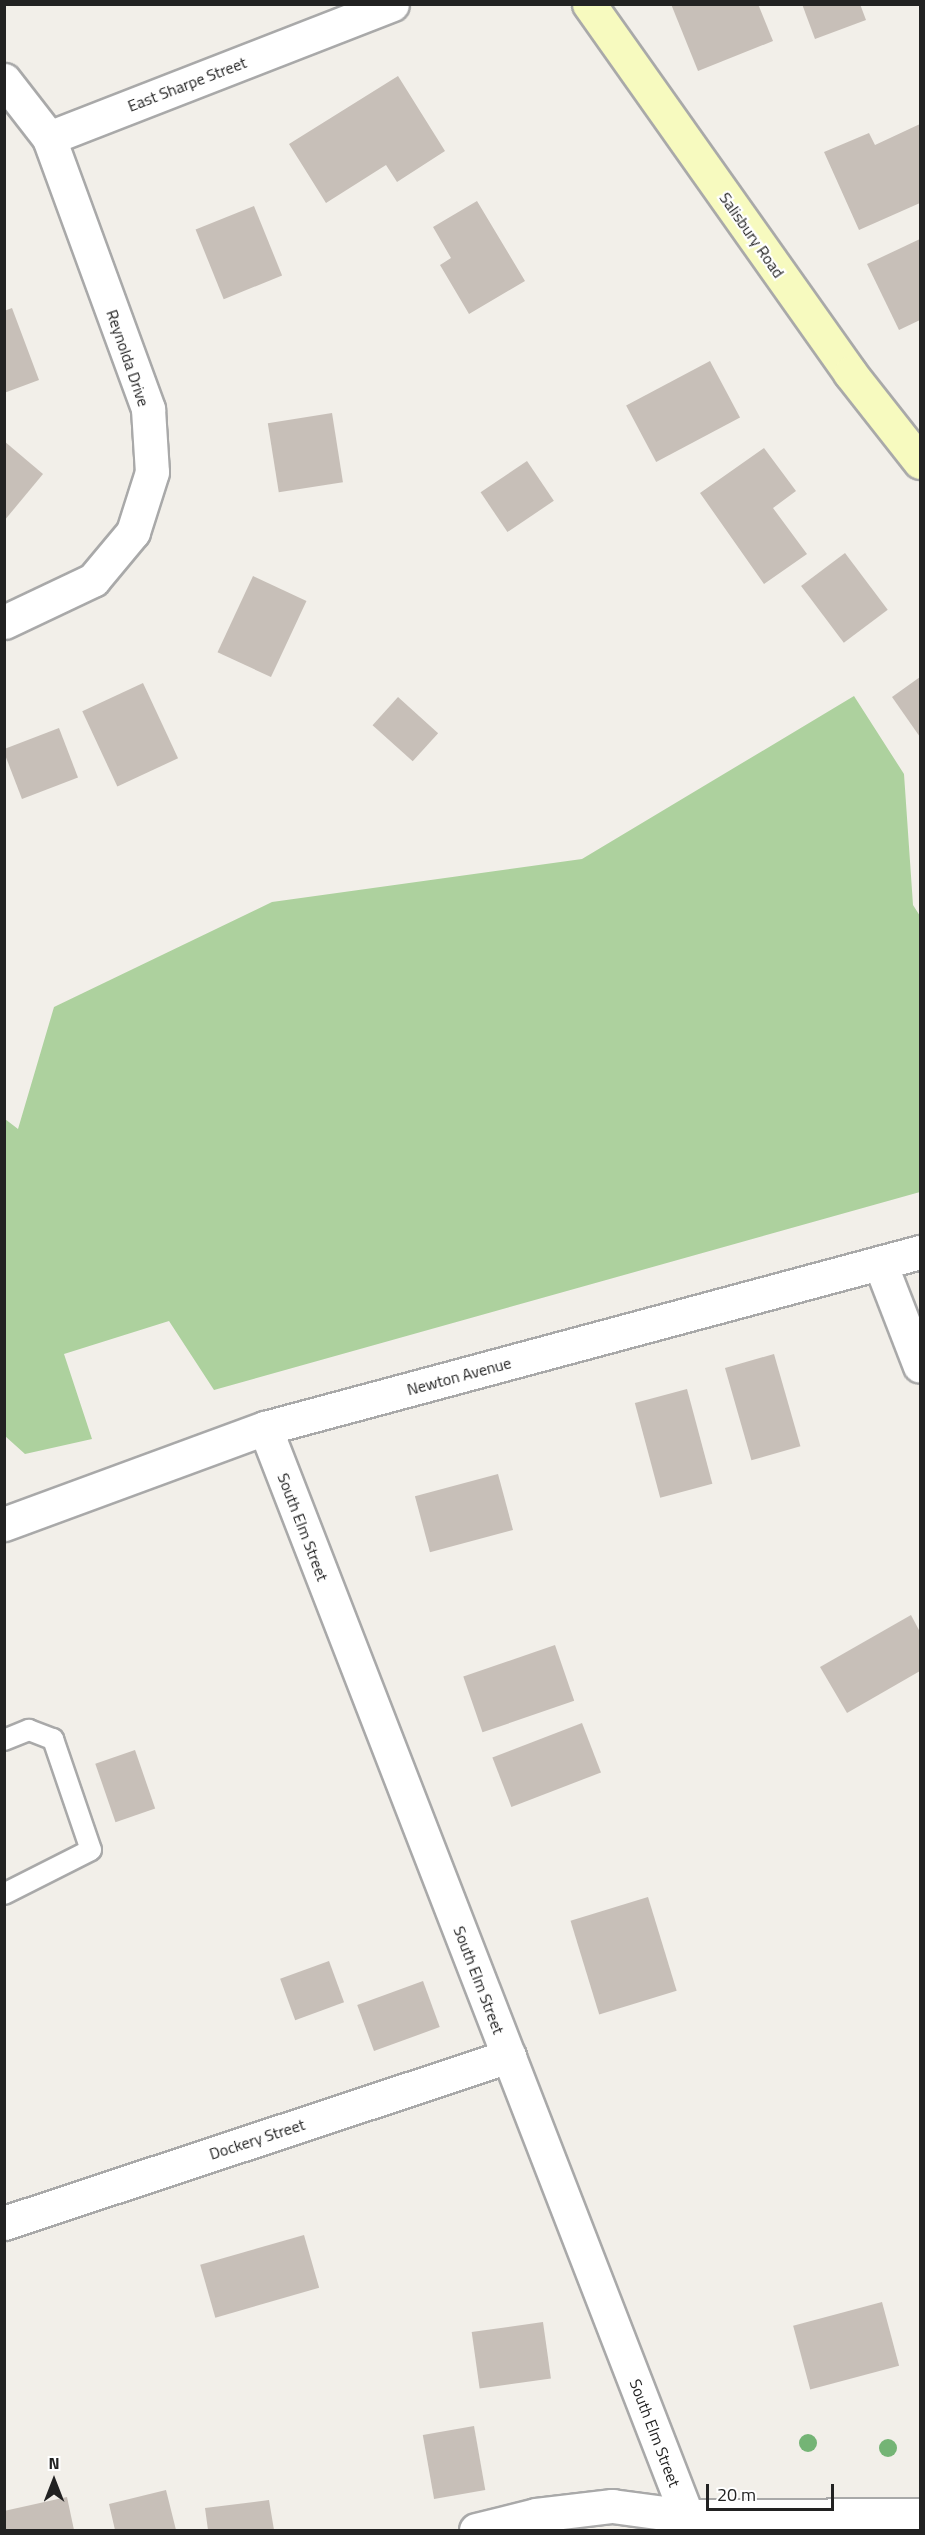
<!DOCTYPE html>
<style>
body{margin:0}
#map{position:relative;width:925px;height:2535px;overflow:hidden;background:#f2efe9;font-family:"Titillium Web",sans-serif}
div>[style]{position:absolute}
.forest>*{inset:0;background:#add19e}
.building>*{inset:0;background:#c7bfb8;transform-origin:0 0}
.roads{filter:drop-shadow(2px 0 #a9a9a9) drop-shadow(-2px 0 #a9a9a9) drop-shadow(0 2px #a9a9a9) drop-shadow(0 -2px #a9a9a9)}
.lane>*{height:20px;margin:-10px;padding:0 10px;transform-origin:10px;border-radius:10px;background:#fff}
.street>*{height:33px;margin:-16.5px;padding:0 16.5px;transform-origin:16.5px;border-radius:16.5px;background:#fff}
.secondary>*{height:33px;margin:-16.5px;padding:0 16.5px;transform-origin:16.5px;border-radius:16.5px;background:#f7fabf}
.trees>*{width:18px;height:18px;margin:-9px;border-radius:50%;background:#74b475}
span{translate:-50% -50%;white-space:nowrap;text-align:center;line-height:1.15;-webkit-text-stroke:4.5px #fff;paint-order:stroke}
.street-label{font-size:16px;color:#222}
.frame{position:absolute;inset:0;border:6px solid #222;pointer-events:none}
.north{position:absolute;left:24px;top:2451px;width:60px;height:60px;-webkit-text-stroke:4px #fff;paint-order:stroke;rotate:0deg;font-size:16px;font-weight:700;line-height:24px;text-align:center;color:#222}
.north::after{content:'';display:block;margin:auto;width:21px;height:27px;background:#222;clip-path:polygon(50% 0,100% 100%,50% 72%,0 100%)}
.scale{position:absolute;left:706px;top:2484px;width:128px;height:27px;box-sizing:border-box;border:3px solid #222;border-top:0;padding-left:8px;font-size:18px;line-height:21px;white-space:nowrap;color:#222;-webkit-text-stroke:4px #fff;paint-order:stroke}
</style>
<div id="map">
<div class="forest">
<div style="clip-path:polygon(854px 696px,904px 774px,913px 905px,920px 916px,920px 1192px,214px 1390px,169px 1321px,64px 1354px,92px 1439px,25px 1454px,5px 1436px,5px 1119px,18px 1129px,54px 1007px,272px 902px,582px 859px)"></div>
</div>
<div class="building">
<div style="clip-path:polygon(671px 4px,758px 4px,773px 41px,698px 71px)"></div>
<div style="clip-path:polygon(802px 4px,860px 4px,866px 20px,815px 39px)"></div>
<div style="clip-path:polygon(398px 76px,445px 151px,397px 182px,386px 165px,326px 203px,289px 144px)"></div>
<div style="clip-path:polygon(920px 124px,920px 203px,859px 230px,824px 152px,869px 133px,875px 145px)"></div>
<div style="clip-path:polygon(477px 201px,525px 281px,469px 314px,440px 265px,451px 258px,433px 227px)"></div>
<div style="left:254px;top:206px;width:75px;height:63px;rotate:68deg"></div>
<div style="clip-path:polygon(920px 239px,920px 320px,899px 330px,867px 264px)"></div>
<div style="clip-path:polygon(12px 308px,39px 380px,4px 393px,4px 311px)"></div>
<div style="left:710px;top:361px;width:64px;height:95px;rotate:62deg"></div>
<div style="left:332px;top:413px;width:70px;height:65px;rotate:81deg"></div>
<div style="clip-path:polygon(4px 441px,43px 474px,4px 521px)"></div>
<div style="clip-path:polygon(764px 448px,796px 491px,773px 508px,807px 554px,764px 584px,700px 493px)"></div>
<div style="left:527px;top:461px;width:48px;height:56px;rotate:56deg"></div>
<div style="left:845px;top:553px;width:71px;height:55px;rotate:53deg"></div>
<div style="left:253px;top:576px;width:59px;height:84px;rotate:25deg"></div>
<div style="clip-path:polygon(920px 677px,920px 737px,892px 697px)"></div>
<div style="left:143px;top:683px;width:83px;height:67px;rotate:65deg"></div>
<div style="left:398px;top:697px;width:54px;height:38px;rotate:42deg"></div>
<div style="left:59px;top:728px;width:53px;height:60px;rotate:69deg"></div>
<div style="left:774px;top:1354px;width:96px;height:51px;rotate:74deg"></div>
<div style="left:687px;top:1389px;width:98px;height:54px;rotate:75deg"></div>
<div style="left:498px;top:1474px;width:58px;height:86px;rotate:75deg"></div>
<div style="clip-path:polygon(911px 1615px,920px 1632px,920px 1671px,847px 1713px,820px 1667px)"></div>
<div style="left:555px;top:1645px;width:59px;height:97px;rotate:71deg"></div>
<div style="left:582px;top:1723px;width:53px;height:96px;rotate:69deg"></div>
<div style="left:135px;top:1750px;width:62px;height:42px;rotate:71deg"></div>
<div style="left:648px;top:1897px;width:98px;height:81px;rotate:73deg"></div>
<div style="left:329px;top:1961px;width:44px;height:52px;rotate:70deg"></div>
<div style="left:423px;top:1981px;width:49px;height:70px;rotate:70deg"></div>
<div style="left:304px;top:2235px;width:55px;height:108px;rotate:74deg"></div>
<div style="left:882px;top:2302px;width:66px;height:92px;rotate:75deg"></div>
<div style="left:543px;top:2322px;width:57px;height:72px;rotate:82deg"></div>
<div style="left:474px;top:2426px;width:65px;height:52px;rotate:80deg"></div>
<div style="clip-path:polygon(166px 2490px,176px 2530px,115px 2530px,109px 2504px)"></div>
<div style="clip-path:polygon(67px 2497px,74px 2530px,6px 2530px,4px 2511px)"></div>
<div style="clip-path:polygon(269px 2500px,274px 2530px,208px 2530px,205px 2508px)"></div>
</div>
<div class="roads">
<div class="lane">
<div style="left:4px;top:1740px;width:27px;rotate:-22deg"></div>
<div style="left:29px;top:1730px;width:26px;rotate:21deg"></div>
<div style="left:53px;top:1739px;width:117px;rotate:71.1deg"></div>
<div style="left:91px;top:1850px;width:97px;rotate:153.2deg"></div>
</div>
<div class="street">
<div style="left:4px;top:80px;width:73px;rotate:52.2deg"></div>
<div style="left:49px;top:138px;width:289px;rotate:69.9deg"></div>
<div style="left:148px;top:409px;width:63px;rotate:86.4deg"></div>
<div style="left:152px;top:472px;width:63px;rotate:107.6deg"></div>
<div style="left:133px;top:532px;width:62px;rotate:129.8deg"></div>
<div style="left:93px;top:580px;width:98px;rotate:154.7deg"></div>
<div style="left:49px;top:138px;width:368px;rotate:-21.3deg"></div>
<div style="left:880px;top:1263px;width:110px;rotate:68.8deg"></div>
<div style="left:265px;top:1428px;width:1167px;rotate:68.8deg"></div>
<div style="left:687px;top:2516px;width:17px;rotate:123deg"></div>
<div style="left:4px;top:1524px;width:278px;rotate:-20.2deg"></div>
<div style="left:265px;top:1428px;width:678px;rotate:-15.04deg"></div>
<div style="left:4px;top:2223px;width:532px;rotate:-18.3deg"></div>
<div style="left:476px;top:2530px;width:62px;rotate:-14deg"></div>
<div style="left:536px;top:2515px;width:77px;rotate:-6.8deg"></div>
<div style="left:612px;top:2506px;width:76px;rotate:7.6deg"></div>
<div style="left:687px;top:2516px;width:233px;rotate:-0.2deg"></div>
</div>
<div class="secondary">
<div style="left:589px;top:4px;width:452px;rotate:54.7deg"></div>
<div style="left:850px;top:373px;width:113px;rotate:51.8deg"></div>
</div>
</div>
<div class="trees">
<div style="left:808px;top:2443px"></div>
<div style="left:888px;top:2448px"></div>
</div>
<div class="street-label">
<span style="left:187px;top:84px;rotate:-21deg">East Sharpe Street</span>
<span style="left:752px;top:235px;rotate:55deg">Salisbury Road</span>
<span style="left:128px;top:358px;rotate:71deg">Reynolda Drive</span>
<span style="left:459px;top:1376px;rotate:-15deg">Newton Avenue</span>
<span style="left:303px;top:1527px;rotate:69deg">South Elm Street</span>
<span style="left:479px;top:1980px;rotate:69deg">South Elm Street</span>
<span style="left:257px;top:2139px;rotate:-18deg">Dockery Street</span>
<span style="left:655px;top:2433px;rotate:69deg">South Elm Street</span>
</div>
<div class="frame"></div>
<div class="north">N</div>
<div class="scale">20 m</div>
</div>
